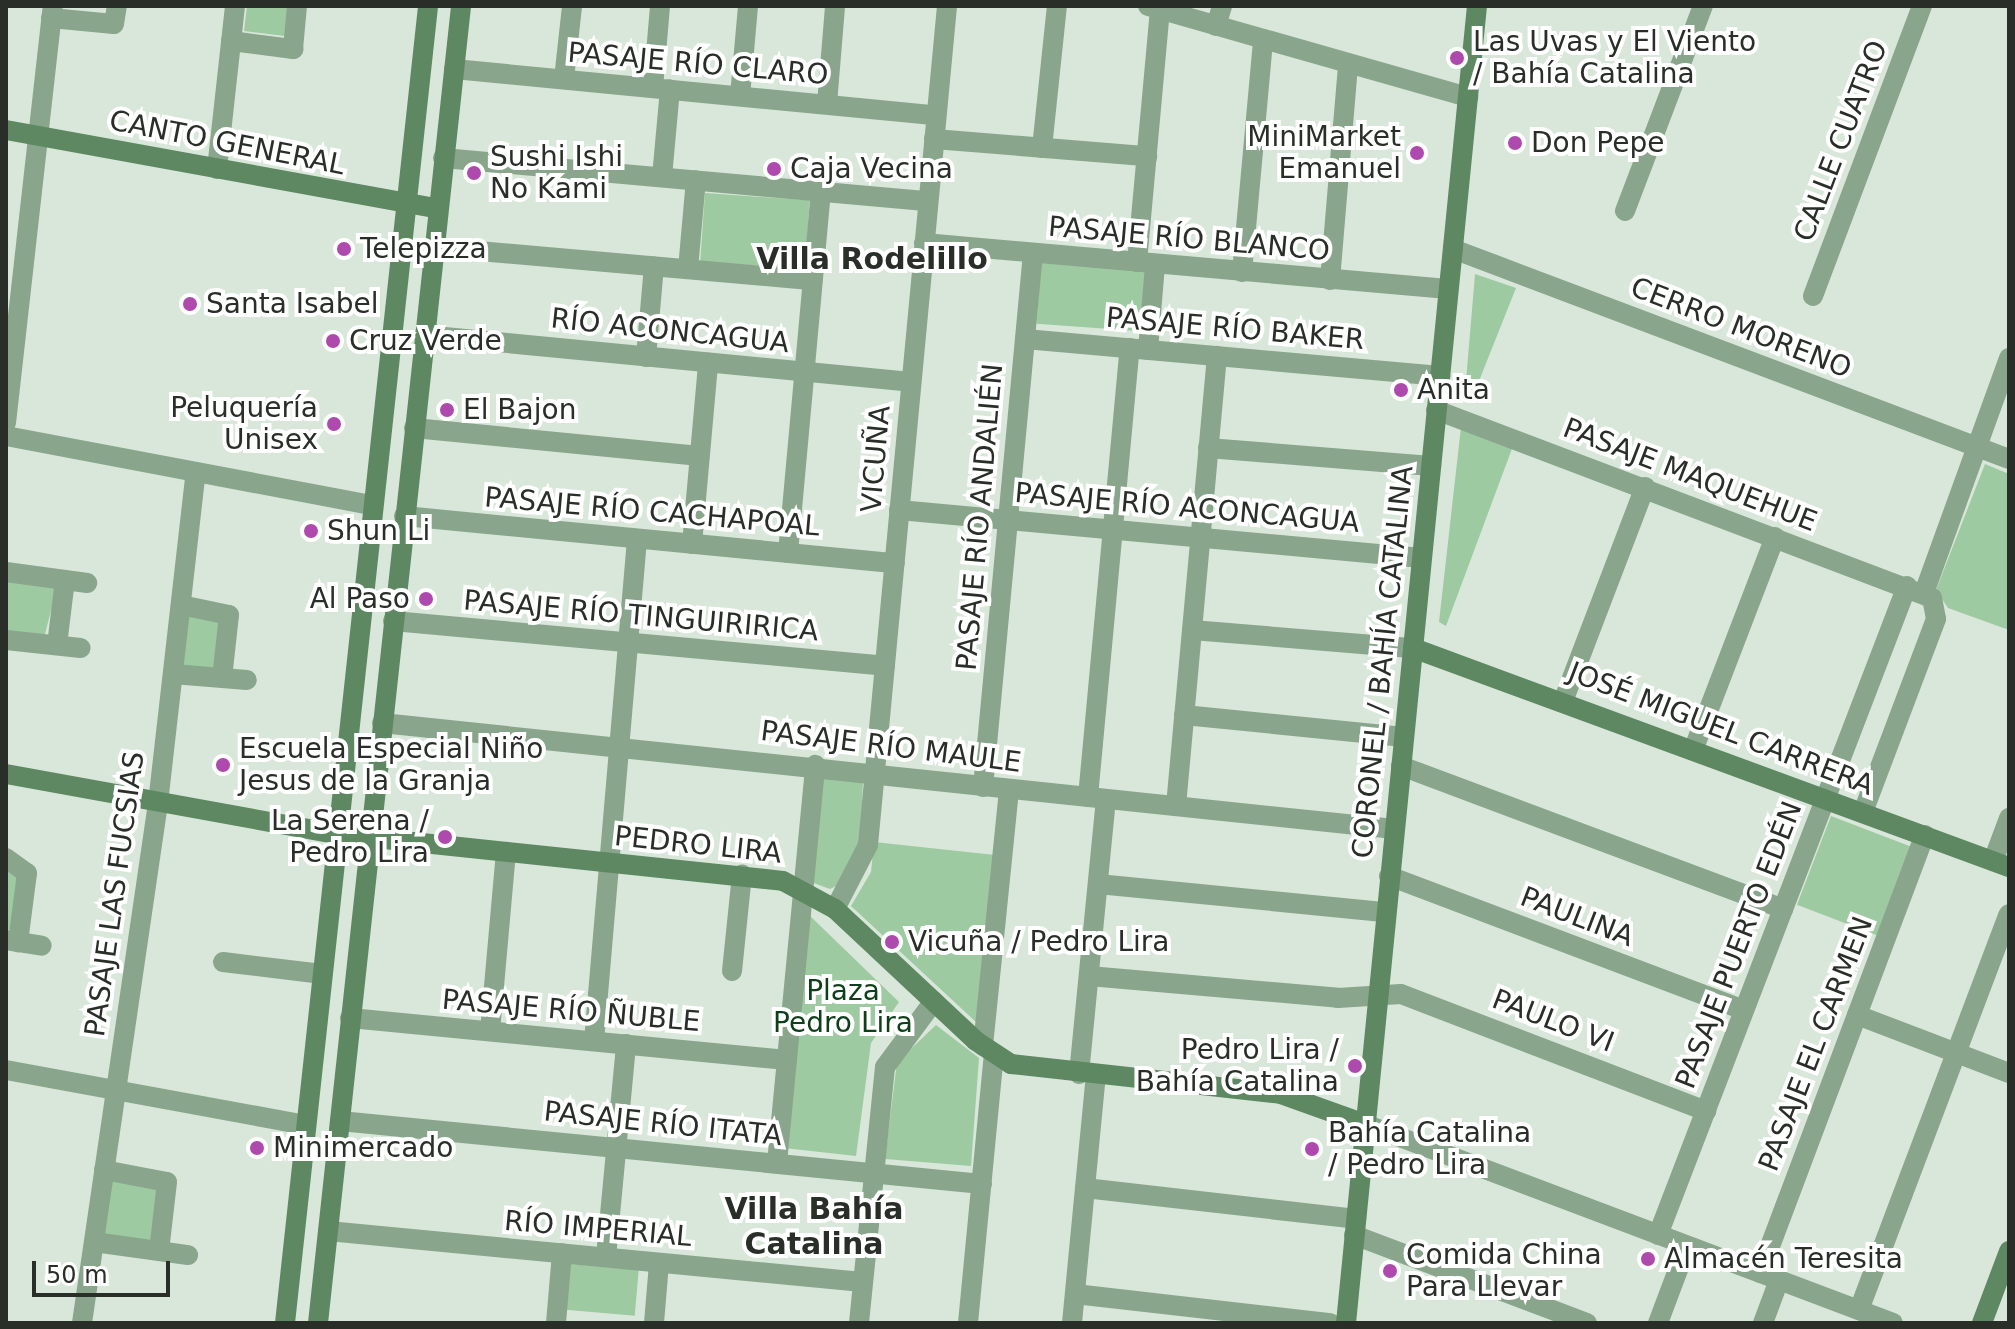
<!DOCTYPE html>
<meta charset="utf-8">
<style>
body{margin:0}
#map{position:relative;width:2015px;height:1329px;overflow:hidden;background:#d9e7da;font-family:"DejaVu Sans",sans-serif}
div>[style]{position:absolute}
.green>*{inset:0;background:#9dcaa1;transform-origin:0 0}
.street>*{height:20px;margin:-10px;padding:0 10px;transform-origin:10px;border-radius:10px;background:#89a68c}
.secondary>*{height:20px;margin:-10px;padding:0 10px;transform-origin:10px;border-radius:10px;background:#5d8862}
.dots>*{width:22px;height:22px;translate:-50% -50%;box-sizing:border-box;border:4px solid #fff;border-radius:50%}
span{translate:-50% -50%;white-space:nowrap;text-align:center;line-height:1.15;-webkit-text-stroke:8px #fff;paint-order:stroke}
.poi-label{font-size:28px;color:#292e29}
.left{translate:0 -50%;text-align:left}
.right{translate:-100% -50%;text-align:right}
.street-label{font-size:28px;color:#292e29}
.park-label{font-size:28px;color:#0d3f19}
.neighbourhood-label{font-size:30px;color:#292e29;font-weight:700}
.frame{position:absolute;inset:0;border:8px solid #292e29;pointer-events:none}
.scale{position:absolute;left:32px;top:1261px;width:138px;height:36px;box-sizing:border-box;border:4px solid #292e29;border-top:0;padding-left:10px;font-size:24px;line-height:28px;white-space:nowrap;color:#292e29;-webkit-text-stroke:6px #fff;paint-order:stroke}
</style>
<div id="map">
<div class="green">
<div style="clip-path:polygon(247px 6px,296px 6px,293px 37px,244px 31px)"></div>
<div style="left:705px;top:193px;width:105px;height:69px;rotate:4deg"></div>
<div style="left:1041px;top:261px;width:105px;height:63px;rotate:4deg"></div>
<div style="clip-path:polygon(1475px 274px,1516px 288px,1473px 396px,1465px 393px)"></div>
<div style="clip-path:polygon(1461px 427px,1513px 446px,1446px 626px,1439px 622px)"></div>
<div style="clip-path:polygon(1985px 464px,2009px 474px,2009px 630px,1948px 608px,1936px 590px)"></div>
<div style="clip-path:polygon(6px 578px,50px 582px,56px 591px,44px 638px,6px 632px)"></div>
<div style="clip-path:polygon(219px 613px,219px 668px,208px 675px,177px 663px,183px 615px)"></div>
<div style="clip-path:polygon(819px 777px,863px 780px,860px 853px,846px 881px,830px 889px,811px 882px)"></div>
<div style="left:1831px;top:816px;width:86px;height:95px;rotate:21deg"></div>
<div style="clip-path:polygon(874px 842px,995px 855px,976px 1022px,851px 906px,871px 872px)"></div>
<div style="clip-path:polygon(6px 863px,20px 872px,16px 926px,6px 931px)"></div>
<div style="clip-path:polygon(808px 914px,899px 1002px,871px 1043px,856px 1156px,784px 1148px)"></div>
<div style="clip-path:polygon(936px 1025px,979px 1058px,971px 1166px,885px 1159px,897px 1062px)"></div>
<div style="clip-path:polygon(112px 1175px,157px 1181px,155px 1236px,148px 1242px,104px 1235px)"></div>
<div style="left:570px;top:1264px;width:69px;height:46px;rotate:5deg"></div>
</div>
<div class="street">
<div style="left:1148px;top:6px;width:333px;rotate:15.9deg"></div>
<div style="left:51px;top:18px;width:63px;rotate:5.4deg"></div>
<div style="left:114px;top:24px;width:18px;rotate:-81deg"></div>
<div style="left:1216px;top:26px;width:21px;rotate:-73deg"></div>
<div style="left:231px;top:41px;width:63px;rotate:7.4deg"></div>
<div style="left:293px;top:49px;width:43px;rotate:-84.7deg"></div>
<div style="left:454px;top:69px;width:484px;rotate:5.5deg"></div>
<div style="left:564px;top:79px;width:73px;rotate:-83.7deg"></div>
<div style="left:653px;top:88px;width:82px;rotate:-85.1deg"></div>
<div style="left:740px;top:96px;width:90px;rotate:-84.9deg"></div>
<div style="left:827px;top:104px;width:98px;rotate:-85.3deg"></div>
<div style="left:934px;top:139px;width:214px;rotate:4.6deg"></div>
<div style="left:1042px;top:148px;width:143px;rotate:-84deg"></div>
<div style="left:443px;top:158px;width:487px;rotate:5.1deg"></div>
<div style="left:217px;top:169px;width:164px;rotate:-83.7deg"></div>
<div style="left:662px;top:177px;width:88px;rotate:-84.8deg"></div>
<div style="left:1625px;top:211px;width:219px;rotate:-69.2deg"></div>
<div style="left:924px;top:243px;width:526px;rotate:5.02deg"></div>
<div style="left:433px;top:247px;width:381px;rotate:5deg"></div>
<div style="left:1453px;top:249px;width:594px;rotate:20.69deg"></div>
<div style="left:1137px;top:262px;width:253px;rotate:-84.8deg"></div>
<div style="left:688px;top:269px;width:89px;rotate:-84.9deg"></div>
<div style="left:1242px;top:272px;width:234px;rotate:-84.8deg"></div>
<div style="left:1330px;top:280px;width:217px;rotate:-85.2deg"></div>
<div style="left:1813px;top:296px;width:310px;rotate:-69.4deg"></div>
<div style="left:424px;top:335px;width:489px;rotate:5.5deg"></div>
<div style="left:1025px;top:339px;width:417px;rotate:5.1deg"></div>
<div style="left:1148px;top:350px;width:86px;rotate:-85.3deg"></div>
<div style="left:646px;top:357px;width:91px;rotate:-85deg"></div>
<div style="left:1436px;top:410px;width:530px;rotate:20.76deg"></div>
<div style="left:1932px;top:598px;width:21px;rotate:79deg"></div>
<div style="left:1936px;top:619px;width:206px;rotate:110.7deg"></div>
<div style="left:6px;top:423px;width:420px;rotate:-83.6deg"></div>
<div style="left:414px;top:428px;width:287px;rotate:5.6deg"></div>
<div style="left:6px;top:436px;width:372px;rotate:10.7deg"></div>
<div style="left:1208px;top:448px;width:224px;rotate:4.6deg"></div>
<div style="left:899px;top:510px;width:525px;rotate:5.24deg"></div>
<div style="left:404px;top:516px;width:493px;rotate:5.5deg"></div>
<div style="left:692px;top:544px;width:182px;rotate:-84.9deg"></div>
<div style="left:788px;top:553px;width:364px;rotate:-84.8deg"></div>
<div style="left:6px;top:572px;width:82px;rotate:7.7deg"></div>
<div style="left:1924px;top:593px;width:250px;rotate:-70.1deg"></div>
<div style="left:181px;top:605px;width:49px;rotate:11.8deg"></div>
<div style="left:229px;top:615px;width:63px;rotate:96.3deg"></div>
<div style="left:393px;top:621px;width:494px;rotate:5.2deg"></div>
<div style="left:1192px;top:630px;width:222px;rotate:4.7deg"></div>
<div style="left:6px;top:640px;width:75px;rotate:6.1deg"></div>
<div style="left:57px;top:645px;width:65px;rotate:-83deg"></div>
<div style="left:173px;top:674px;width:74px;rotate:4.6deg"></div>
<div style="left:1564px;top:699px;width:227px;rotate:-69.1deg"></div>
<div style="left:1184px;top:715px;width:221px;rotate:5.7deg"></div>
<div style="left:382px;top:723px;width:1018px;rotate:5.98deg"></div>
<div style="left:1694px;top:748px;width:226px;rotate:-69deg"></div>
<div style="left:1401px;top:766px;width:408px;rotate:20.5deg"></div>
<div style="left:983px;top:787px;width:536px;rotate:-84.65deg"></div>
<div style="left:1088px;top:797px;width:451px;rotate:-84.7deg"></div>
<div style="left:1176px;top:806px;width:452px;rotate:-84.8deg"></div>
<div style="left:6px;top:858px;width:26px;rotate:36deg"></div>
<div style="left:27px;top:873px;width:70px;rotate:97.4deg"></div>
<div style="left:1993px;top:861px;width:46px;rotate:-69.6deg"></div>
<div style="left:1389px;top:876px;width:379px;rotate:20.7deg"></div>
<div style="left:1098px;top:884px;width:289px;rotate:5.6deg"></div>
<div style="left:835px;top:909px;width:72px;rotate:-62.7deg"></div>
<div style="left:868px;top:845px;width:843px;rotate:-84.62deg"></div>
<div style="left:6px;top:940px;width:36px;rotate:9deg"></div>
<div style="left:223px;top:962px;width:100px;rotate:6.9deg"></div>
<div style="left:732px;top:971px;width:97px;rotate:-84.1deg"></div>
<div style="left:1089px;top:976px;width:250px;rotate:5deg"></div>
<div style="left:1338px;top:998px;width:63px;rotate:-3.6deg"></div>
<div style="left:1401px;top:994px;width:327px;rotate:21deg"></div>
<div style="left:1857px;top:1015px;width:163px;rotate:20.9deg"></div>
<div style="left:350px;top:1018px;width:439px;rotate:5.5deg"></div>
<div style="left:490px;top:1031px;width:180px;rotate:-84.9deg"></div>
<div style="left:594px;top:1041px;width:504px;rotate:-85.1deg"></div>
<div style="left:983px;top:1046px;width:258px;rotate:-84.2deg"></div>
<div style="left:6px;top:1070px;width:305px;rotate:10.4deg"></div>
<div style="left:1079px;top:1074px;width:276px;rotate:-84.4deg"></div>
<div style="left:340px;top:1121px;width:645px;rotate:5.6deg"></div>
<div style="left:1365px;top:1124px;width:564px;rotate:20.65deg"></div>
<div style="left:777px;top:1163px;width:400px;rotate:-84.5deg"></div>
<div style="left:104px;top:1170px;width:64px;rotate:10.8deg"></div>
<div style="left:167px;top:1182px;width:69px;rotate:96.6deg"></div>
<div style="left:1085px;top:1188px;width:273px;rotate:6.5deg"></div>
<div style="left:328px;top:1231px;width:537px;rotate:5.45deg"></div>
<div style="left:1354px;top:1235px;width:249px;rotate:20.7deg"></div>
<div style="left:1658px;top:1235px;width:695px;rotate:-69.01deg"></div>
<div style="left:94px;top:1242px;width:95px;rotate:7.9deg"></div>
<div style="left:606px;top:1257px;width:214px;rotate:-84.6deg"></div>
<div style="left:1760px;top:1273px;width:468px;rotate:-69.4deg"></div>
<div style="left:1075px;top:1294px;width:257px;rotate:6.5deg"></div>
<div style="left:1859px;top:1310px;width:423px;rotate:-69.3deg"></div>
<div style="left:82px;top:1323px;width:526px;rotate:-81.68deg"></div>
<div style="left:158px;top:803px;width:333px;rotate:-83.5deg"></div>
<div style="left:556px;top:1323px;width:70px;rotate:-85.1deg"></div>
<div style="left:654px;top:1323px;width:60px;rotate:-85.2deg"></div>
<div style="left:859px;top:1323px;width:257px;rotate:-84.2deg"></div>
<div style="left:885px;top:1067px;width:82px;rotate:-53.4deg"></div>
<div style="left:968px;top:1323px;width:269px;rotate:-84.5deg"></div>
<div style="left:1072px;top:1323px;width:248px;rotate:-84.5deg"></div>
<div style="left:1658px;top:1323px;width:82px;rotate:-69.4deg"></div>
<div style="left:1763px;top:1323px;width:46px;rotate:-69.6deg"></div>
</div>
<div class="secondary">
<div style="left:6px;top:130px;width:438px;rotate:10.3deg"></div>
<div style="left:1413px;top:648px;width:635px;rotate:20.18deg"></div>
<div style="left:6px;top:774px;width:336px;rotate:10.3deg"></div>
<div style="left:337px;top:834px;width:448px;rotate:6deg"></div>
<div style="left:783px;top:881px;width:59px;rotate:28.3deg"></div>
<div style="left:835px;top:909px;width:193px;rotate:43.1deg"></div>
<div style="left:976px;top:1041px;width:42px;rotate:33.3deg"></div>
<div style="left:1011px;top:1064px;width:272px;rotate:6.3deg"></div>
<div style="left:1281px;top:1094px;width:89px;rotate:19.7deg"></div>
<div style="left:285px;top:1323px;width:1325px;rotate:-83.8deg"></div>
<div style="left:318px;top:1323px;width:1325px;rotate:-83.8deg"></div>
<div style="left:1346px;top:1323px;width:1323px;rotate:-84.32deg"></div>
<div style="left:1982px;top:1323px;width:77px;rotate:-69.4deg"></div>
</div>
<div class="dots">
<div style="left:1457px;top:58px;background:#ae49ae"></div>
<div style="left:1515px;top:143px;background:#ae49ae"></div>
<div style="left:1417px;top:153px;background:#ae49ae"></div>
<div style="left:774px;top:169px;background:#ae49ae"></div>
<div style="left:474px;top:173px;background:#ae49ae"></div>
<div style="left:344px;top:249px;background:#ae49ae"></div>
<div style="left:190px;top:304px;background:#ae49ae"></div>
<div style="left:333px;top:341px;background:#ae49ae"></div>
<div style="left:1401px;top:390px;background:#ae49ae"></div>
<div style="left:447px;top:410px;background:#ae49ae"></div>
<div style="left:334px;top:424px;background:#ae49ae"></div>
<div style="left:311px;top:531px;background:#ae49ae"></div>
<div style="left:426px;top:599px;background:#ae49ae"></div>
<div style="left:223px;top:765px;background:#ae49ae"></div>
<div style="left:445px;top:837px;background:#ae49ae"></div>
<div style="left:892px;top:942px;background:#ae49ae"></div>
<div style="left:1355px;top:1066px;background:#ae49ae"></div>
<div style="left:257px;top:1148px;background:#ae49ae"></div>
<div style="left:1312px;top:1149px;background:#ae49ae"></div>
<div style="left:1648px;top:1259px;background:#ae49ae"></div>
<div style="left:1390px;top:1271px;background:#ae49ae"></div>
</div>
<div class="poi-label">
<span class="left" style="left:1473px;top:58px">Las Uvas y El Viento<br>/ Bahía Catalina</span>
<span class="right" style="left:1401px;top:153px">MiniMarket<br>Emanuel</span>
<span class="left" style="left:1531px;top:143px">Don Pepe</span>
<span class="left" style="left:490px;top:173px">Sushi Ishi<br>No Kami</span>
<span class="left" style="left:790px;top:169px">Caja Vecina</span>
<span class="left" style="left:360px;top:249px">Telepizza</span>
<span class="left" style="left:206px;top:304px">Santa Isabel</span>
<span class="left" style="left:349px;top:341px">Cruz Verde</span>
<span class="left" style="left:1417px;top:390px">Anita</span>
<span class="right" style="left:318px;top:424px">Peluquería<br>Unisex</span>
<span class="left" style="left:463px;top:410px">El Bajon</span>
<span class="left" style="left:327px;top:531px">Shun Li</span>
<span class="right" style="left:410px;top:599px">Al Paso</span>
<span class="left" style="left:239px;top:765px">Escuela Especial Niño<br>Jesus de la Granja</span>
<span class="right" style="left:429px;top:837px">La Serena /<br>Pedro Lira</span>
<span class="left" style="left:908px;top:942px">Vicuña / Pedro Lira</span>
<span class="right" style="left:1339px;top:1066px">Pedro Lira /<br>Bahía Catalina</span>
<span class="left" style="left:1328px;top:1149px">Bahía Catalina<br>/ Pedro Lira</span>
<span class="left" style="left:273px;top:1148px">Minimercado</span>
<span class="left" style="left:1406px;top:1271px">Comida China<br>Para Llevar</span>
<span class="left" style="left:1664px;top:1259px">Almacén Teresita</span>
</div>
<div class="street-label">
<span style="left:698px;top:64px;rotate:5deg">PASAJE RÍO CLARO</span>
<span style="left:1841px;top:141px;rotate:-69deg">CALLE CUATRO</span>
<span style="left:227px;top:143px;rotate:11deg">CANTO GENERAL</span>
<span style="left:1189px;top:239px;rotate:5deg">PASAJE RÍO BLANCO</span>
<span style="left:1741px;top:328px;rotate:21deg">CERRO MORENO</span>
<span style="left:1235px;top:329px;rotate:5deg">PASAJE RÍO BAKER</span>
<span style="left:670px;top:331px;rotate:6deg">RÍO ACONCAGUA</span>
<span style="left:876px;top:459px;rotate:-85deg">VICUÑA</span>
<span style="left:1690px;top:475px;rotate:21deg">PASAJE MAQUEHUE</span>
<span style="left:1187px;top:508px;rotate:5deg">PASAJE RÍO ACONCAGUA</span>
<span style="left:652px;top:512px;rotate:5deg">PASAJE RÍO CACHAPOAL</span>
<span style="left:980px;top:517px;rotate:-85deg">PASAJE RÍO ANDALIÉN</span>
<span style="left:641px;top:616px;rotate:5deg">PASAJE RÍO TINGUIRIRICA</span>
<span style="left:1383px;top:662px;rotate:-84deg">CORONEL / BAHÍA CATALINA</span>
<span style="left:1721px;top:729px;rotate:21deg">JOSÉ MIGUEL CARRERA</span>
<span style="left:891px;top:747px;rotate:7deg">PASAJE RÍO MAULE</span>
<span style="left:698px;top:845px;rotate:6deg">PEDRO LIRA</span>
<span style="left:115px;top:894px;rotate:-82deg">PASAJE LAS FUCSIAS</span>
<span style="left:1577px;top:917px;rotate:21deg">PAULINA</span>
<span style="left:1739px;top:945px;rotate:-69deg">PASAJE PUERTO EDÉN</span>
<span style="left:571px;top:1011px;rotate:5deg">PASAJE RÍO ÑUBLE</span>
<span style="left:1553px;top:1021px;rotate:21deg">PAULO VI</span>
<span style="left:1816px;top:1044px;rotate:-69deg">PASAJE EL CARMEN</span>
<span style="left:663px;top:1124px;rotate:6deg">PASAJE RÍO ITATA</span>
<span style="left:598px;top:1229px;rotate:5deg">RÍO IMPERIAL</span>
</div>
<div class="park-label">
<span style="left:843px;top:1007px">Plaza<br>Pedro Lira</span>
</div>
<div class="neighbourhood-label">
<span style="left:872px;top:259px">Villa Rodelillo</span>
<span style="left:814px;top:1226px">Villa Bahía<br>Catalina</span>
</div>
<div class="frame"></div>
<div class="scale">50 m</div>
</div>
